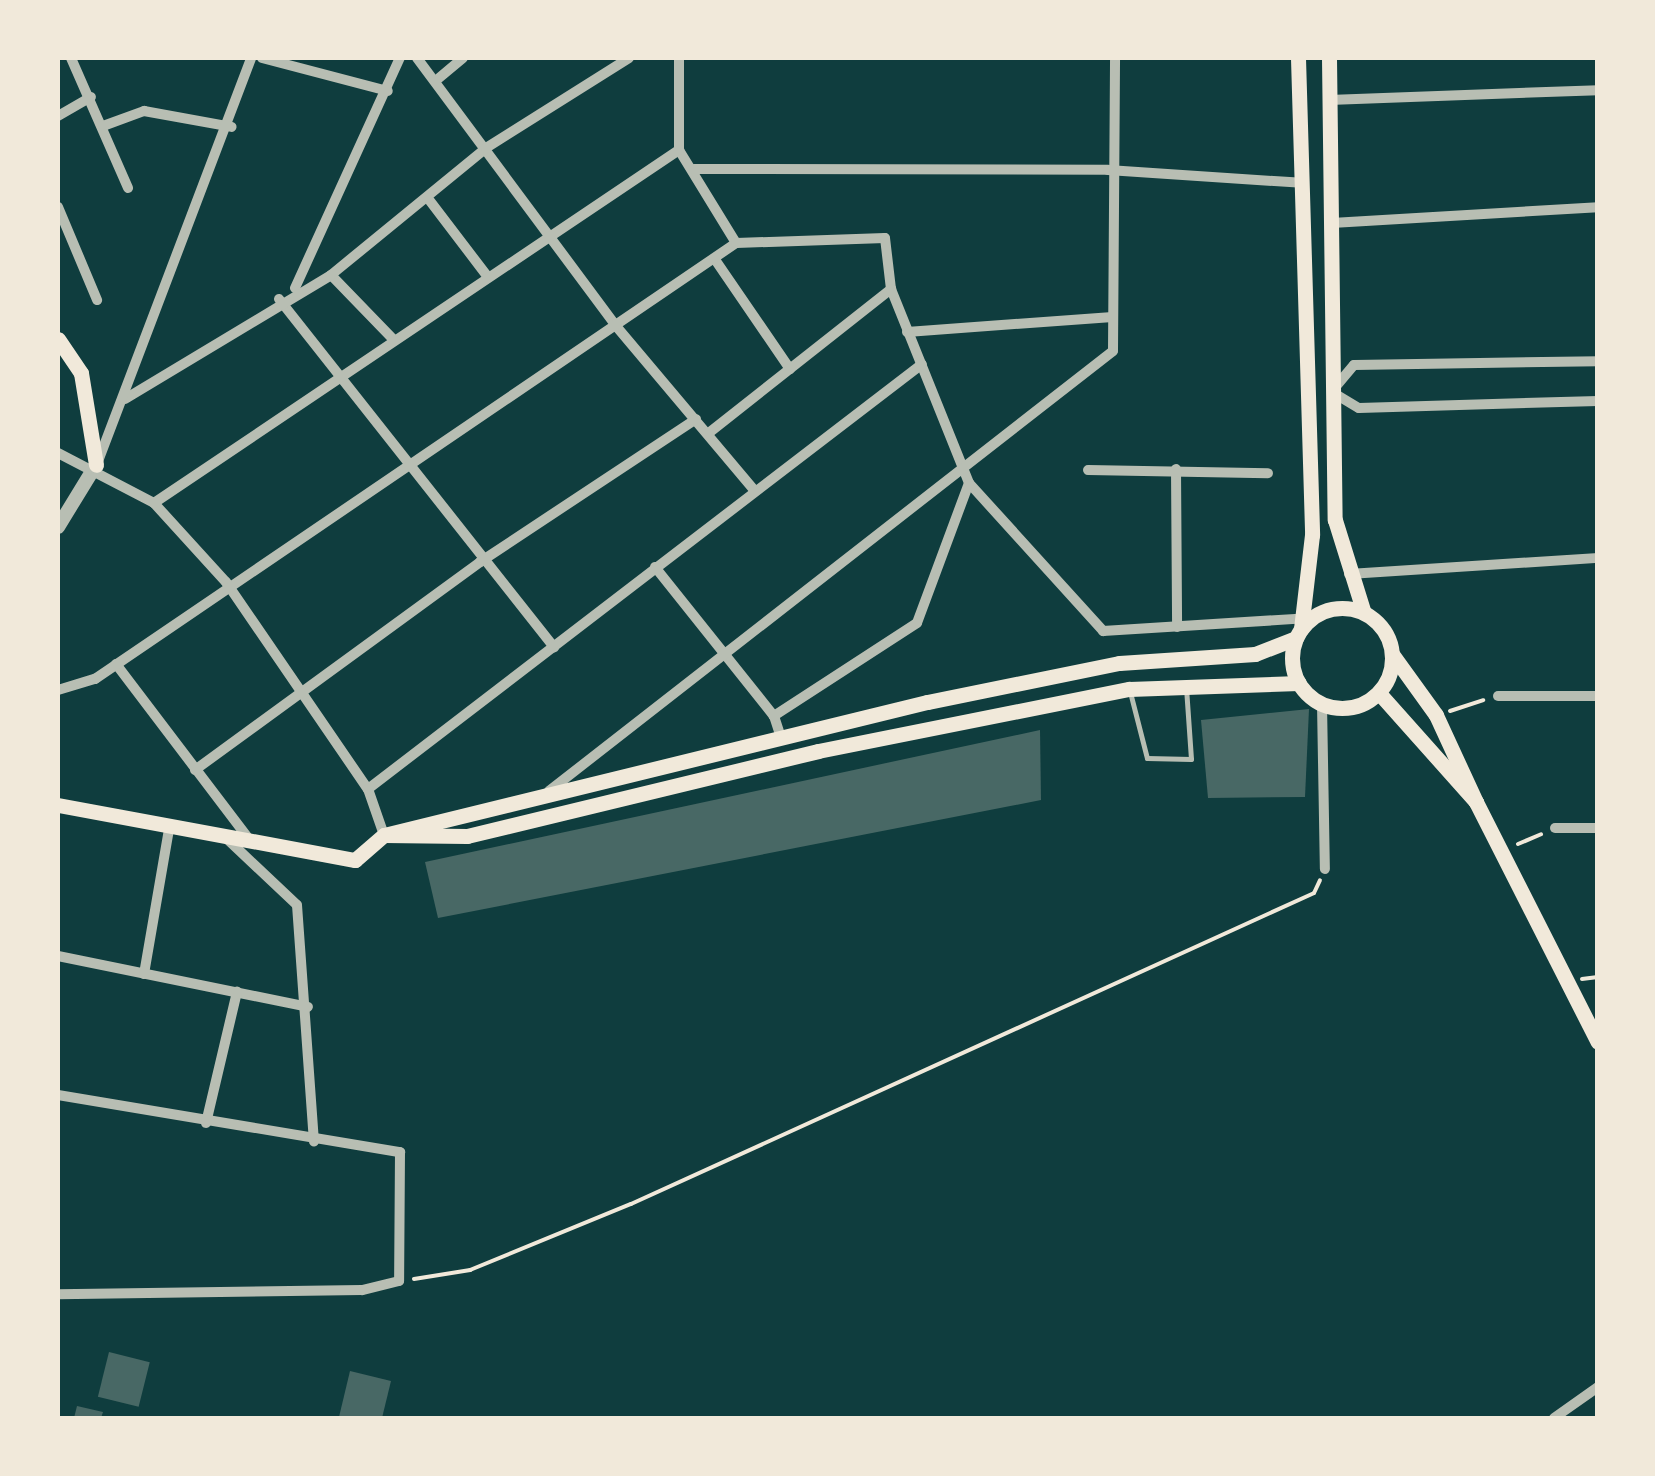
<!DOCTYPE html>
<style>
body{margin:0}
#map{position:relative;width:1655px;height:1476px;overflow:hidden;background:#0f3d3e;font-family:Montserrat,sans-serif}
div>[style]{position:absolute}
.building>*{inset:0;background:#486865;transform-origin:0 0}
.path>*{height:4px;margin:-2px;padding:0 2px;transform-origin:2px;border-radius:2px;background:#f1e9da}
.service>*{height:5px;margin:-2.5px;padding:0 2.5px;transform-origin:2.5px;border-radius:2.5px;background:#b8beb3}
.minor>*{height:10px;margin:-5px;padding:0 5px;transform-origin:5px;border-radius:5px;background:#b8beb3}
.tertiary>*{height:14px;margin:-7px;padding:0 7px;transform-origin:7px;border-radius:7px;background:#b8beb3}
.secondary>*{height:15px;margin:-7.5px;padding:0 7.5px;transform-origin:7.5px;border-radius:7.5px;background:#f1e9da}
.secondary>.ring{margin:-7.5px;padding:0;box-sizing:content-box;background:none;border:15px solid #f1e9da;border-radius:50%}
span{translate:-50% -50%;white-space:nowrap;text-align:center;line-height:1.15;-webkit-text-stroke:8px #f1e9da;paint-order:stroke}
.frame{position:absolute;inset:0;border:60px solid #f1e9da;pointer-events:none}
</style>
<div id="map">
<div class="building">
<div style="clip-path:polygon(1309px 709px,1305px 797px,1208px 798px,1201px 720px)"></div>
<div style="clip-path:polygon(1040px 730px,1041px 800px,438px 918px,425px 862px)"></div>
<div style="left:109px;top:1352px;width:42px;height:46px;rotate:14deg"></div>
<div style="clip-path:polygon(350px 1371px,391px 1381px,382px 1418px,339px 1417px)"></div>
<div style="clip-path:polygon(77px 1406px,103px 1412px,101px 1418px,74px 1418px)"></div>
</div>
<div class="path">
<div style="left:1450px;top:711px;width:35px;rotate:-18deg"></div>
<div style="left:1518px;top:844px;width:25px;rotate:-23deg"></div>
<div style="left:1582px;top:979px;width:16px;rotate:-7deg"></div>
<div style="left:414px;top:1279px;width:57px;rotate:-9.1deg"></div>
<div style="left:470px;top:1270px;width:174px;rotate:-22.3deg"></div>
<div style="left:631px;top:1204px;width:750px;rotate:-24.48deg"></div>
<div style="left:1314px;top:893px;width:14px;rotate:-65deg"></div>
</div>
<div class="service">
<div style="left:1130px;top:692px;width:68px;rotate:75.6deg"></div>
<div style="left:1147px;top:758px;width:44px;rotate:1.3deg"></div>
<div style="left:1191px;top:759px;width:71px;rotate:-94deg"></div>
</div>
<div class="minor">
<div style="left:71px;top:58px;width:142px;rotate:66.3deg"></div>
<div style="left:262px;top:58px;width:130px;rotate:14.7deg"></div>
<div style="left:417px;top:58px;width:334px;rotate:53.4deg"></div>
<div style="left:616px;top:326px;width:216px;rotate:49.9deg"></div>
<div style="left:679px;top:58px;width:92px;rotate:90deg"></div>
<div style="left:679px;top:150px;width:109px;rotate:58.5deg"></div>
<div style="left:439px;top:78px;width:31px;rotate:-40deg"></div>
<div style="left:1329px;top:100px;width:269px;rotate:-2.1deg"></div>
<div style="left:58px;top:116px;width:38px;rotate:-30deg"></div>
<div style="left:103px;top:126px;width:44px;rotate:-20.1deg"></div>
<div style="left:144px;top:111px;width:89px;rotate:10.3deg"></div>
<div style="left:694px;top:169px;width:414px;rotate:0.1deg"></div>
<div style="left:1108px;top:170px;width:194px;rotate:3.8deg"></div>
<div style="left:430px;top:201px;width:96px;rotate:52.7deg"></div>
<div style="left:58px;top:207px;width:101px;rotate:67.2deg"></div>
<div style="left:1332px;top:223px;width:266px;rotate:-3.4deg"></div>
<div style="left:716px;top:261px;width:131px;rotate:55.6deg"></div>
<div style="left:331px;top:275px;width:89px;rotate:45.9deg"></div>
<div style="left:295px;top:288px;width:253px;rotate:-65.5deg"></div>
<div style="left:279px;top:299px;width:444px;rotate:51.7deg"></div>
<div style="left:907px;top:332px;width:206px;rotate:-4.2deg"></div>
<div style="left:1332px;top:391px;width:34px;rotate:-50deg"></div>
<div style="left:1354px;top:365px;width:244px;rotate:-0.9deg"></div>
<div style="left:1332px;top:392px;width:31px;rotate:31deg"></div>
<div style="left:1359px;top:408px;width:239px;rotate:-1.7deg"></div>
<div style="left:125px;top:399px;width:240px;rotate:-31deg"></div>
<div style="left:331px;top:275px;width:200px;rotate:-39.3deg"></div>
<div style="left:486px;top:148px;width:169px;rotate:-32.2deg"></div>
<div style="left:710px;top:432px;width:231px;rotate:-38.3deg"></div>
<div style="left:58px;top:453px;width:108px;rotate:27.5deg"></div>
<div style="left:154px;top:503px;width:107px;rotate:47.7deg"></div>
<div style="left:226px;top:582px;width:251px;rotate:55.6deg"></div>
<div style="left:368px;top:789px;width:49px;rotate:70.8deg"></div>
<div style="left:97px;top:464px;width:434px;rotate:-69.2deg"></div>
<div style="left:1176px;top:469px;width:158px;rotate:89.6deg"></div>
<div style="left:1088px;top:470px;width:180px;rotate:1deg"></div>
<div style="left:969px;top:483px;width:200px;rotate:47.8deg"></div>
<div style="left:1103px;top:631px;width:205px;rotate:-3.6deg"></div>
<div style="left:154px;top:503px;width:633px;rotate:-33.92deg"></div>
<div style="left:655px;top:567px;width:191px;rotate:51.4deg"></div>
<div style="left:774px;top:716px;width:20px;rotate:72deg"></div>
<div style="left:1349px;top:574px;width:250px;rotate:-3.7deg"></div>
<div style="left:116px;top:664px;width:218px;rotate:52.8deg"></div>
<div style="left:58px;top:690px;width:39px;rotate:-17deg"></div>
<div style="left:95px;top:679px;width:775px;rotate:-34.22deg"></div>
<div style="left:736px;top:243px;width:149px;rotate:-1.9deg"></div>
<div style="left:885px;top:238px;width:51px;rotate:83.3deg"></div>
<div style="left:891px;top:289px;width:209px;rotate:68.1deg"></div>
<div style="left:969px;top:483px;width:149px;rotate:110.4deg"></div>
<div style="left:917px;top:623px;width:171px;rotate:147deg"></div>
<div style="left:1498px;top:696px;width:100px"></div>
<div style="left:1322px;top:704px;width:165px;rotate:89deg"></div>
<div style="left:195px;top:770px;width:353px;rotate:-36.1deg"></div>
<div style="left:480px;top:562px;width:259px;rotate:-33.5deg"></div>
<div style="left:368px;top:789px;width:698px;rotate:-37.49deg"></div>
<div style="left:549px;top:791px;width:715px;rotate:-37.96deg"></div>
<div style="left:1113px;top:351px;width:293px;rotate:-89.6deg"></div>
<div style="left:1555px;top:828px;width:43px"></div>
<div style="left:224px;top:836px;width:100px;rotate:43.4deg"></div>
<div style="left:297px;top:905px;width:237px;rotate:85.9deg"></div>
<div style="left:58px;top:956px;width:255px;rotate:11.5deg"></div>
<div style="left:144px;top:974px;width:147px;rotate:-80.2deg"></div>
<div style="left:58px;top:1095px;width:347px;rotate:9.5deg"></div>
<div style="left:400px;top:1152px;width:129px;rotate:90.4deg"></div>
<div style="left:399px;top:1281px;width:38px;rotate:166deg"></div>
<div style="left:362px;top:1290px;width:304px;rotate:179.2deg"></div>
<div style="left:206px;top:1123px;width:135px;rotate:-76.7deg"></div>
<div style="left:1554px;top:1418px;width:54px;rotate:-35.2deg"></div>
</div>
<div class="tertiary">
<div style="left:58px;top:527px;width:73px;rotate:-58.5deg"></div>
</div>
<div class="secondary">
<div style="left:1298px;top:58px;width:477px;rotate:88.3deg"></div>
<div style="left:1312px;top:535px;width:95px;rotate:96.7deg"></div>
<div style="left:1329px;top:58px;width:462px;rotate:89.3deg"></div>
<div style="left:1335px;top:520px;width:97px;rotate:72.7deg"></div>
<div style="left:58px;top:339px;width:41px;rotate:55.9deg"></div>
<div style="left:81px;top:373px;width:93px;rotate:80.7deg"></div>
<div class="ring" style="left:1292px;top:608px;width:85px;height:85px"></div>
<div style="left:1296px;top:638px;width:44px;rotate:158.7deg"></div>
<div style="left:1255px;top:654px;width:136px;rotate:176.2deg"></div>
<div style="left:1119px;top:663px;width:196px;rotate:168.5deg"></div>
<div style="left:927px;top:702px;width:559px;rotate:166.24deg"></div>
<div style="left:384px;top:835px;width:83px;rotate:0.7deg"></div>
<div style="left:467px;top:836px;width:361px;rotate:-13.6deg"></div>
<div style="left:818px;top:751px;width:317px;rotate:-11.3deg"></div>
<div style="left:1129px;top:689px;width:170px;rotate:-2deg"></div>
<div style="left:1379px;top:693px;width:146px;rotate:48.3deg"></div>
<div style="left:1476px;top:802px;width:96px;rotate:-114.7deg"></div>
<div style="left:1436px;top:715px;width:75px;rotate:-125.8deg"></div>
<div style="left:1476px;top:802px;width:269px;rotate:63.1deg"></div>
<div style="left:58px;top:805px;width:302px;rotate:10.5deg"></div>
<div style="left:355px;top:860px;width:38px;rotate:-41deg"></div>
</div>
<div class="frame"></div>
</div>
